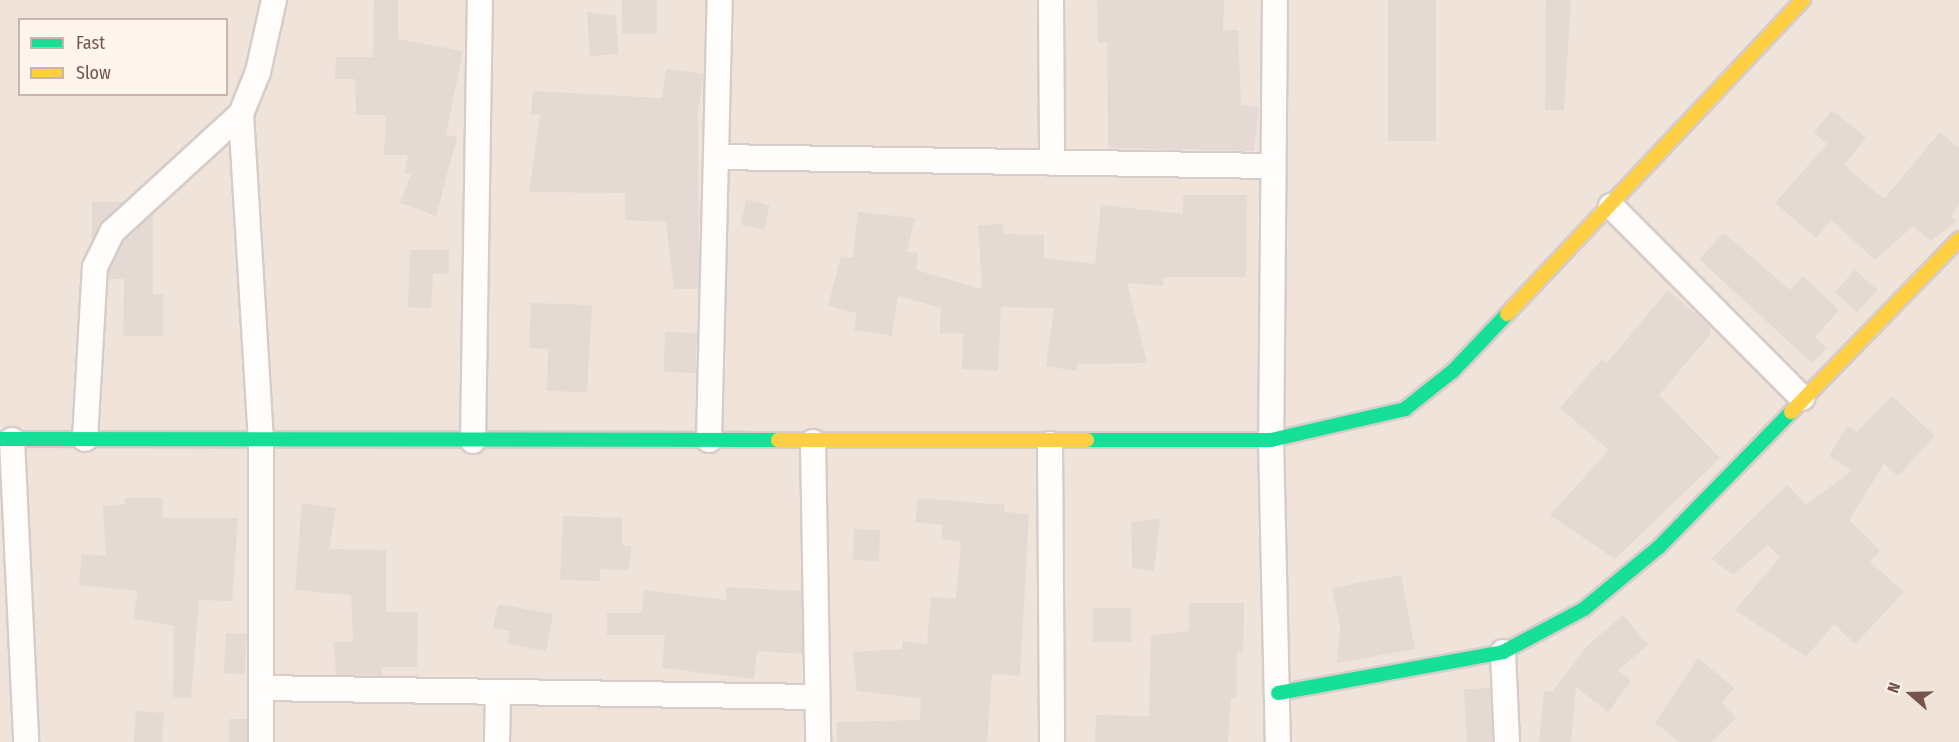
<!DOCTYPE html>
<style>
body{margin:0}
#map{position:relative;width:1959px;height:742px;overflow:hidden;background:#f7f1ec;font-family:"Fira Sans Condensed",sans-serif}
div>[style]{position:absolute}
.residential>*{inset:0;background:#f0e3d9}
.building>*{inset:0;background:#e4d9d3;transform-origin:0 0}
.roads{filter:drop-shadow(2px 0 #d6ccc8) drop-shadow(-2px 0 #d6ccc8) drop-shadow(0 2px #d6ccc8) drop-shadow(0 -2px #d6ccc8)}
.street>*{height:24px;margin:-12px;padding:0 12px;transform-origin:12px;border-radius:12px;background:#fefdfc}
.fast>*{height:14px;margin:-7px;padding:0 7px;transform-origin:7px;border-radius:7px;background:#16e098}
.slow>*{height:14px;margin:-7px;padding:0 7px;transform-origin:7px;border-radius:7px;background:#ffcf43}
span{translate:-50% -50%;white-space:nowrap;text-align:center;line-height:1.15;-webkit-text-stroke:6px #fff5ed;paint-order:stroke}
.legend{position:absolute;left:18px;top:18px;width:210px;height:78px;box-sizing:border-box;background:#fff5ed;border:2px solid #c8b5ac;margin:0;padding:8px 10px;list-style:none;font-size:18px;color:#75554b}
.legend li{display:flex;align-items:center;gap:12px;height:30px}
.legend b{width:30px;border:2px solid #c8b5ac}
.north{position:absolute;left:1881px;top:664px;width:60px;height:60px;-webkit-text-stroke:4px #fff5ed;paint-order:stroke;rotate:290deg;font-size:16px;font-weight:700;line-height:24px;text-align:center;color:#75554b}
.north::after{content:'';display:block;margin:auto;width:21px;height:27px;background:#75554b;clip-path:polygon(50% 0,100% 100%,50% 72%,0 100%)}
</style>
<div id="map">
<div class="residential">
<div style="clip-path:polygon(evenodd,0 0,1959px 0,1959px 742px,0 742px,0 0,20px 20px,226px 20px,226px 94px,20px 94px,20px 20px)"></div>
</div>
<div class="building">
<div style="clip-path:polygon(374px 0,398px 0,398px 39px,463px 51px,446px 135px,457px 137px,436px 216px,400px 203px,411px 174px,404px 173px,408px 155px,384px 155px,386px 115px,356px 115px,355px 79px,335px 79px,336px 57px,373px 57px)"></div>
<div style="left:622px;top:0;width:35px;height:34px"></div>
<div style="clip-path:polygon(1097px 0,1224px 0,1223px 30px,1238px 30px,1241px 105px,1259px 107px,1254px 151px,1108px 148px,1107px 42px,1098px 43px)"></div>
<div style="left:1388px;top:0;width:48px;height:141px"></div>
<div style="clip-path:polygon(1546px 0,1571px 0,1564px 111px,1545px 110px)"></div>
<div style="clip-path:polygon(587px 12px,616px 16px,618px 54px,590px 56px)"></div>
<div style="clip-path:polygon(666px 69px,704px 74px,698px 112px,699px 289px,674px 289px,666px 222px,625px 220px,625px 193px,529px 192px,540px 115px,531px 115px,533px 91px,662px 98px)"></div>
<div style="clip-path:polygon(1832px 110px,1866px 138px,1844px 165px,1884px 199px,1940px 132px,1959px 148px,1959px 204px,1951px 216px,1956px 221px,1931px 241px,1913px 226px,1875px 260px,1831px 220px,1816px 238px,1775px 203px,1827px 144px,1814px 133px)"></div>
<div style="clip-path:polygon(1183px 195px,1247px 195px,1246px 277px,1164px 277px,1163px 286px,1127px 283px,1147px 363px,1077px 364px,1076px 371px,1046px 366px,1054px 308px,1001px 307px,998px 371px,962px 369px,963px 334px,940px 333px,941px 308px,898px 296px,892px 336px,854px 330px,857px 313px,828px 306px,841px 256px,853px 258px,858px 212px,915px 218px,907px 252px,918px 253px,916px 270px,982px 289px,978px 225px,1003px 224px,1003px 234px,1044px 235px,1044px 258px,1095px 264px,1101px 205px,1183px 214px)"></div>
<div style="left:746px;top:200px;width:24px;height:25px;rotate:12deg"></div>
<div style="clip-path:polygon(92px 202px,124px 202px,92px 241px)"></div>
<div style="clip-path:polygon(153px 213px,153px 294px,163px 294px,163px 336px,123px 336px,124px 279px,109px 279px,109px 271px,124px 241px)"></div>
<div style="clip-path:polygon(1724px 233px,1790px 290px,1803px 276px,1839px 310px,1815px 337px,1827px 348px,1812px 363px,1699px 259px)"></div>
<div style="clip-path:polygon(410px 250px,449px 250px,449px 274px,433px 274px,431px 308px,408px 307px)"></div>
<div style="left:1855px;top:270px;width:30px;height:30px;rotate:42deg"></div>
<div style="clip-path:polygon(1668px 290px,1710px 326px,1710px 335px,1659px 395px,1720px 458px,1615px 559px,1550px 515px,1609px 450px,1560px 408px,1602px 359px,1607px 363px)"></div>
<div style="clip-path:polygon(531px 303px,592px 305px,587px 392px,547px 391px,548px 349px,529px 348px)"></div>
<div style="left:665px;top:332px;width:32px;height:40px;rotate:2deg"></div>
<div style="clip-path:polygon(1892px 396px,1935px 436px,1898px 476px,1884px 464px,1849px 520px,1880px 550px,1870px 562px,1904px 592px,1855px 644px,1834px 624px,1806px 657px,1735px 610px,1780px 557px,1768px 545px,1733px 575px,1711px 559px,1787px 485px,1806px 505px,1852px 471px,1829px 456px,1847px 426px,1857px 432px)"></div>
<div style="clip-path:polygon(125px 498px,162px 498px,163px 518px,238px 518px,232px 601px,199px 600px,191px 698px,173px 697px,174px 626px,133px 619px,138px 591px,79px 585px,82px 554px,106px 556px,103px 506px,125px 504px)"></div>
<div style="clip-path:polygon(918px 498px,1005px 505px,1004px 512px,1029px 514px,1020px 676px,992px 674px,987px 742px,837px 742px,837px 722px,920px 720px,921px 698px,857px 691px,853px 652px,902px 649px,903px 641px,927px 644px,931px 597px,956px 599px,961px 542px,941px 539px,943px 525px,915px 522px)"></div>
<div style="clip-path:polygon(302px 503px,336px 508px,329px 549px,386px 550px,386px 612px,418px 612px,417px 667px,382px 667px,382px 676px,336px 675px,334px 642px,353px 641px,351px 595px,295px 590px)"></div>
<div style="clip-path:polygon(563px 516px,622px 518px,622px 545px,631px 546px,629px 570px,600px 569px,600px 581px,560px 580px)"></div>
<div style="clip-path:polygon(1160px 519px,1154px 571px,1132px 568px,1131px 522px)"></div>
<div style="left:854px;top:529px;width:26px;height:31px;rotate:2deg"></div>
<div style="clip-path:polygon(1401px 575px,1415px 649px,1337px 663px,1340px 626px,1332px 588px)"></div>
<div style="clip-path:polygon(726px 587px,801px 591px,802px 654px,757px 651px,754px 679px,662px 668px,665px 635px,607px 635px,607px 613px,641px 613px,644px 590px,726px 600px)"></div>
<div style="clip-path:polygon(1189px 603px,1244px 603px,1243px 653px,1237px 652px,1237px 698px,1231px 698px,1228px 742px,1095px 742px,1096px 715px,1149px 716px,1151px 635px,1189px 631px)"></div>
<div style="clip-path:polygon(498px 604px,553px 614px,546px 651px,507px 644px,510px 631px,493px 628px)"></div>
<div style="left:1093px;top:608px;width:38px;height:34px"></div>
<div style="clip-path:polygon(1623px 615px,1648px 645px,1618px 670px,1631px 681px,1608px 712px,1576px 687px,1571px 742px,1539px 742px,1544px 691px,1552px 692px,1589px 644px)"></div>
<div style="left:226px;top:633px;width:21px;height:40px;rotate:3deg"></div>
<div style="clip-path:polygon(1698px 658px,1734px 688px,1722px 703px,1736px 718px,1711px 742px,1680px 742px,1655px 723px)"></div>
<div style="left:1490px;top:688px;width:54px;height:26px;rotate:87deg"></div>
<div style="left:136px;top:711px;width:28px;height:31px;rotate:4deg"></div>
<div style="left:247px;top:719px;width:23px;height:18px;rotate:90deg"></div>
</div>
<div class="roads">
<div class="street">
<div style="left:1051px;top:0;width:163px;rotate:89.6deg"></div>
<div style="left:1275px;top:0;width:440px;rotate:90.5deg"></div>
<div style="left:1271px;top:440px;width:302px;rotate:88.7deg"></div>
<div style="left:241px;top:114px;width:326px;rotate:86.5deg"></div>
<div style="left:261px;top:439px;width:303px;rotate:90deg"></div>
<div style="left:717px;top:157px;width:555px;rotate:0.93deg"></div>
<div style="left:1611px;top:206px;width:271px;rotate:45.1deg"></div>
<div style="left:85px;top:439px;width:172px;rotate:-86.7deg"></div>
<div style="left:95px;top:267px;width:39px;rotate:-64deg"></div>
<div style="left:112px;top:232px;width:175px;rotate:-42.5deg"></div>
<div style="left:241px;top:114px;width:45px;rotate:-68deg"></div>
<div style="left:258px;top:72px;width:74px;rotate:-77.5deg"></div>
<div style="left:12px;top:440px;width:302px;rotate:87.3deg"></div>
<div style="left:709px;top:440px;width:440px;rotate:-88.6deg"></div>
<div style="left:473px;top:441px;width:441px;rotate:-89.1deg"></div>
<div style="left:813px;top:442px;width:300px;rotate:89deg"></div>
<div style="left:1050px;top:444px;width:298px;rotate:89.6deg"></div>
<div style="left:1503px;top:652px;width:90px;rotate:87.5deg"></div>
<div style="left:261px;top:688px;width:556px;rotate:0.93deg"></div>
<div style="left:497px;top:742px;width:47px;rotate:-88.8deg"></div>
</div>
<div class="fast">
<div style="left:0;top:439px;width:778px;rotate:0.07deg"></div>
<div style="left:1087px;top:440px;width:184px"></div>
<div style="left:1271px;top:440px;width:138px;rotate:-13deg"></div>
<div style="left:1405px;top:409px;width:61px;rotate:-38.4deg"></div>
<div style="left:1453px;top:371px;width:79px;rotate:-46.5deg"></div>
<div style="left:1278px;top:693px;width:229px;rotate:-10.3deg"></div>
<div style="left:1503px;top:652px;width:92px;rotate:-28deg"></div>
<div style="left:1584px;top:609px;width:97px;rotate:-39.6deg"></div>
<div style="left:1659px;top:547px;width:189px;rotate:-45.6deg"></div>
</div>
<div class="slow">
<div style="left:1507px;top:314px;width:432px;rotate:-46.7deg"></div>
<div style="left:1791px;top:412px;width:241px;rotate:-45.8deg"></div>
<div style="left:778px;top:440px;width:309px"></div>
</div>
</div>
<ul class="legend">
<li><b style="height:8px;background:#16e098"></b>Fast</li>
<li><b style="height:8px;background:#ffcf43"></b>Slow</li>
</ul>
<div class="north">N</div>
</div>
